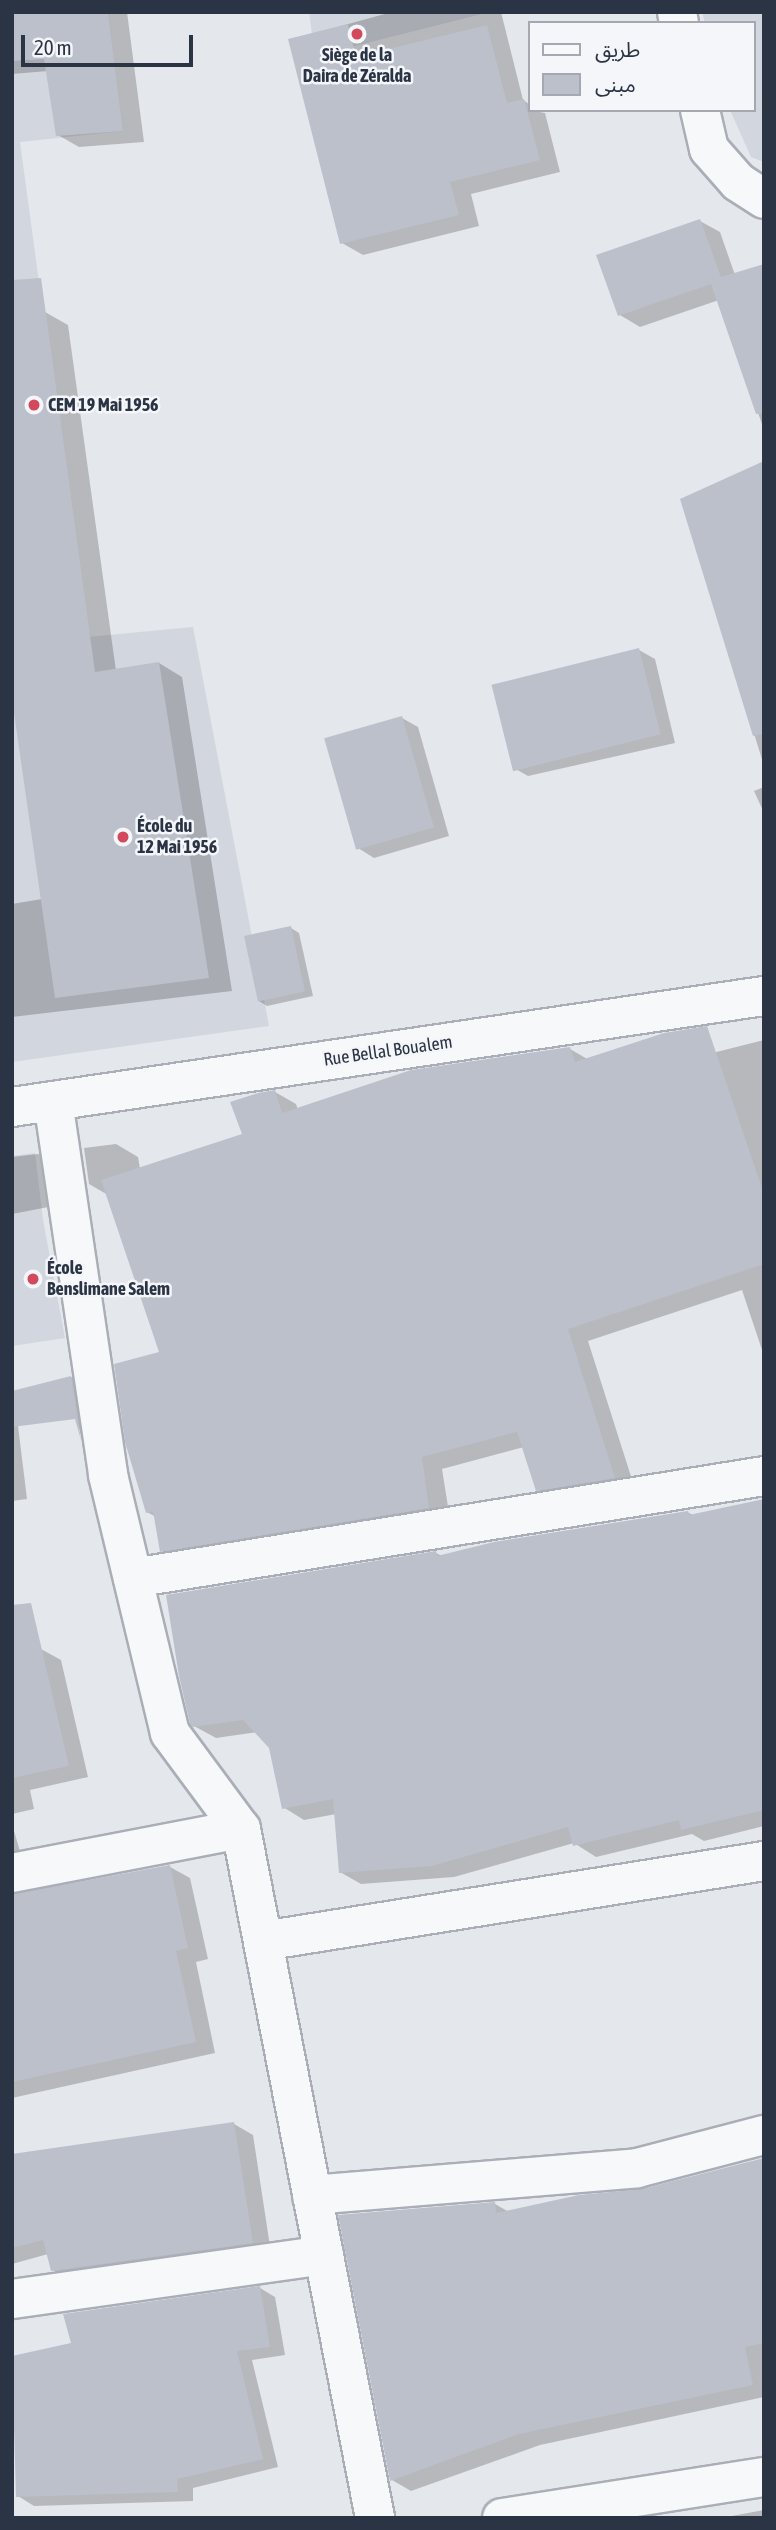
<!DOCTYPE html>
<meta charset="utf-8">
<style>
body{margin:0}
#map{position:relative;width:776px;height:2530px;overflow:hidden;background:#e4e7ec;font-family:"Asap Condensed","Noto Sans Arabic",sans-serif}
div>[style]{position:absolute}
.built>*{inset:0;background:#d2d6de}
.shadow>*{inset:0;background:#0003}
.building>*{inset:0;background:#bbc0ca;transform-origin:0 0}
.roads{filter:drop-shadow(2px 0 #a9aeb7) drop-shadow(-2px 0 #a9aeb7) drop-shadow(0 2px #a9aeb7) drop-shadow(0 -2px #a9aeb7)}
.minor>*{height:38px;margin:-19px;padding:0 19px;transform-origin:19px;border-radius:19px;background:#f7f8fa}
.dots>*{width:19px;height:19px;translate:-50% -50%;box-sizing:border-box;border:4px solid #f4f6f9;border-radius:50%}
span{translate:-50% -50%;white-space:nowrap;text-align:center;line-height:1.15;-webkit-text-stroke:5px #f4f6f9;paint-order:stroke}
.poi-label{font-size:18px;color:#2b3445;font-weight:700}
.left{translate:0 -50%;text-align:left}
.street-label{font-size:18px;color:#2b3445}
.frame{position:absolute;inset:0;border:14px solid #2b3445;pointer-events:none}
.legend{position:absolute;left:528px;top:21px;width:228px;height:91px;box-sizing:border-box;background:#f4f6f9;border:2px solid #a4a8b1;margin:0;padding:9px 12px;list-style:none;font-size:21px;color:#2b3445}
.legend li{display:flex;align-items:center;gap:14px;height:35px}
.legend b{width:35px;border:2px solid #a4a8b1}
.scale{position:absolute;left:21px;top:35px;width:172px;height:32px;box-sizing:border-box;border:4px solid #2b3445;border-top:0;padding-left:9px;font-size:21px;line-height:24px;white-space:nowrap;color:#2b3445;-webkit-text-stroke:5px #f4f6f9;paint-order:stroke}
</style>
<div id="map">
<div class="built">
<div style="clip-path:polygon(12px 12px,108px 12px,123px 131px,20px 142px,87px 637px,193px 627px,269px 1026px,12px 1062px)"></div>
<div style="clip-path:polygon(309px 12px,490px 12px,315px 56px)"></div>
<div style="clip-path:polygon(702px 12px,764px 12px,764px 162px,751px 157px,730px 110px,753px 110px,753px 23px,705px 23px)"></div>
<div style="clip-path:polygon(35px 1153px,43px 1220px,65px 1338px,12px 1346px,12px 1156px)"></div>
</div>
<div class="shadow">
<div style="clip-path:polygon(12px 12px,127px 12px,144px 142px,79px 147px,58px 135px,48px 71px,12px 74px)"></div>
<div style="clip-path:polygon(392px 12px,501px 12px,523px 100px,529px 104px,529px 110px,545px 113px,560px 172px,471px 194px,479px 226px,363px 255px,342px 243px,290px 40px)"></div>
<div style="clip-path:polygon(700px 221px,720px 232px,735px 275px,764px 266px,764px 430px,719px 300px,640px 327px,620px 315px)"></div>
<div style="clip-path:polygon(45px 312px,68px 325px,116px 671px,159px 663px,182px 677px,232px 991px,12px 1017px,12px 904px,42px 899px)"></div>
<div style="clip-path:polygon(764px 463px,764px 766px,682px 500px)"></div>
<div style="clip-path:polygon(639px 650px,655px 659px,675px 743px,528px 776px,512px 767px)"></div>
<div style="clip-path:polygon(402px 718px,418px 727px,449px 836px,374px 858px,358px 848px)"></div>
<div style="clip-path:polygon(764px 787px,764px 813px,754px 791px)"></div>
<div style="clip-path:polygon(291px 928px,299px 933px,313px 996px,267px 1006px,259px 1001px)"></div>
<div style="clip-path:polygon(764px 1040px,764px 1356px,742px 1290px,588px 1341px,635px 1489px,559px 1502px,538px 1490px,524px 1447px,442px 1469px,450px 1519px,182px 1563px,161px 1550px,156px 1517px,147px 1512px,162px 1353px,108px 1195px,89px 1184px,84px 1148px,116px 1144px,138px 1157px,140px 1169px,244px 1135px,275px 1092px,296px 1104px,298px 1110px,570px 1049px,589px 1060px,641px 1071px)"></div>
<div style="clip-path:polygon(38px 1154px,58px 1166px,64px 1204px,12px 1214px,12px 1157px)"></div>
<div style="clip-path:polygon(12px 1377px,27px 1499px,12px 1501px)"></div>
<div style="clip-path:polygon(71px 1377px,92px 1390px,101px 1450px,82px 1439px,66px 1379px)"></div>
<div style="clip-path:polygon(764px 1501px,764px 1826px,704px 1841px,692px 1834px,596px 1857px,574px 1843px,454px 1877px,361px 1884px,340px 1872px,336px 1814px,304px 1820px,283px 1807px,271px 1747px,257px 1732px,216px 1738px,194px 1726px,436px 1553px,442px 1556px,687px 1512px,693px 1515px)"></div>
<div style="clip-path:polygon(41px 1649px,61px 1660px,88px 1777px,30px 1790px,34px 1809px,12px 1814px,12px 1657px)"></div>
<div style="clip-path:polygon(12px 1824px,24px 1865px,12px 1877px)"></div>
<div style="clip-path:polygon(170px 1867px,190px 1878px,208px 1959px,196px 1962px,215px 2053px,12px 2098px,12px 1894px,13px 1896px)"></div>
<div style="clip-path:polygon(234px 2124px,253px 2135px,271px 2253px,72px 2281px,53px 2270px,48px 2254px,12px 2264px,12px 2156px)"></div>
<div style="clip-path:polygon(764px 2159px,764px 2397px,540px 2445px,411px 2491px,392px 2480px,495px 2204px,509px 2212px,643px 2191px)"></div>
<div style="clip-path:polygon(260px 2288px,275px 2297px,285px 2355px,252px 2360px,278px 2467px,193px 2488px,193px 2501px,34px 2506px,18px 2496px,15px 2431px,12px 2431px,12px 2358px,74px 2344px)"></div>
<div style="clip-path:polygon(764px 2510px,764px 2518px,721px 2518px)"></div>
</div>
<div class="building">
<div style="clip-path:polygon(12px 12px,108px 12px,123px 131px,56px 136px,44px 59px,12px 61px)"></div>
<div style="clip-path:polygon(348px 24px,356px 57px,487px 25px,507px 103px,524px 99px,540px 160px,450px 182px,459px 215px,340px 244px,288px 39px)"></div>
<div style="clip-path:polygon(700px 219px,721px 277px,764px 264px,764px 413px,756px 414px,711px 284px,618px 316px,596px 255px)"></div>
<div style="clip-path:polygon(41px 278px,95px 672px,159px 662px,209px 978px,55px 998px,12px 699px,12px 280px)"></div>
<div style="clip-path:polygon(764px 461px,764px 734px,753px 736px,680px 499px)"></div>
<div style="left:639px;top:648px;width:89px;height:152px;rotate:76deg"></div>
<div style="left:402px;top:716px;width:116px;height:81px;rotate:74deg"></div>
<div style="left:291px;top:926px;width:67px;height:48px;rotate:78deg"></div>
<div style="clip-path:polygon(707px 1026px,764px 1194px,764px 1264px,568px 1329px,615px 1478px,536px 1491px,517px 1432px,422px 1457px,429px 1508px,160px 1552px,153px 1511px,146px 1513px,125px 1442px,114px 1364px,159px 1352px,101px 1180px,242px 1134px,230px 1102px,258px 1093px,275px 1090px,282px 1113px,411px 1070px,570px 1047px,575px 1062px,664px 1033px)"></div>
<div style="clip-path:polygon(71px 1376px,81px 1440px,75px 1419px,12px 1427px,12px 1391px)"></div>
<div style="clip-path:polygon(764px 1499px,764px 1810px,681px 1830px,679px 1820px,573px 1846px,568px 1827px,432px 1866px,339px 1873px,333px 1799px,282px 1809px,269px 1748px,243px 1720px,193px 1727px,190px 1724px,179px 1676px,166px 1595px,436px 1551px,437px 1556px,494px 1542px,688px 1511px,689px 1515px)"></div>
<div style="clip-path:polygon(31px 1603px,69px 1766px,12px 1778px,12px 1605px)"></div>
<div style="clip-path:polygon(170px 1865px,188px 1948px,176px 1951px,196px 2042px,12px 2082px,12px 1894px)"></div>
<div style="clip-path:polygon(234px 2122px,253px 2243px,51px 2271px,43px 2240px,12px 2248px,12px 2154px)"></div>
<div style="clip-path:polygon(764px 2158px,764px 2343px,745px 2347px,753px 2385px,519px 2434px,390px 2481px,338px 2215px,495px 2202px,496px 2213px,579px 2195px,642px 2189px)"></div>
<div style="clip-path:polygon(260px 2286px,270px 2347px,237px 2351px,263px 2459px,177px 2479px,178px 2492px,16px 2497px,12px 2356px,71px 2343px,63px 2314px)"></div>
</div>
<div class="roads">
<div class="minor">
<div style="left:677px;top:12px;width:11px;rotate:80deg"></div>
<div style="left:700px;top:110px;width:40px;rotate:77deg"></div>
<div style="left:709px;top:149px;width:44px;rotate:48.7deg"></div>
<div style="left:738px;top:182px;width:31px;rotate:33deg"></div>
<div style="left:53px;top:1101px;width:378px;rotate:81.6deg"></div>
<div style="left:108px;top:1475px;width:265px;rotate:76.5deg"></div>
<div style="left:170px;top:1733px;width:119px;rotate:53.5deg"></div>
<div style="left:241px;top:1829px;width:702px;rotate:78.99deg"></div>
<div style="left:12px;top:1107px;width:760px;rotate:-8.4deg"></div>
<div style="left:133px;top:1578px;width:639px;rotate:-9.18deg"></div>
<div style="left:12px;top:1873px;width:233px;rotate:-10.9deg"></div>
<div style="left:263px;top:1941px;width:507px;rotate:-9.07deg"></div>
<div style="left:312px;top:2195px;width:326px;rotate:-4.7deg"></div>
<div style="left:637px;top:2168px;width:131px;rotate:-14.6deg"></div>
<div style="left:12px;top:2299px;width:315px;rotate:-8deg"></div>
<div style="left:502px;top:2518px;width:265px;rotate:-8.9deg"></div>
</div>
</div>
<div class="dots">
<div style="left:357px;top:34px;background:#d1495b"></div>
<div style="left:34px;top:405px;background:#d1495b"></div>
<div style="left:123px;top:837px;background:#d1495b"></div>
<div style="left:33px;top:1279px;background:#d1495b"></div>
</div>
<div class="poi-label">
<span style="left:357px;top:66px">Siège de la<br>Daira de Zéralda</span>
<span class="left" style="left:48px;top:405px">CEM 19 Mai 1956</span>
<span class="left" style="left:137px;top:837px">École du<br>12 Mai 1956</span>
<span class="left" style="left:47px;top:1279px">École<br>Benslimane Salem</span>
</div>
<div class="street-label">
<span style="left:388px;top:1051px;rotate:-8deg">Rue Bellal Boualem</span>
</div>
<div class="frame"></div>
<ul class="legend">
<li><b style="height:9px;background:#f7f8fa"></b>طريق</li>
<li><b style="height:19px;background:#bbc0ca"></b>مبنى</li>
</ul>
<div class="scale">20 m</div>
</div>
